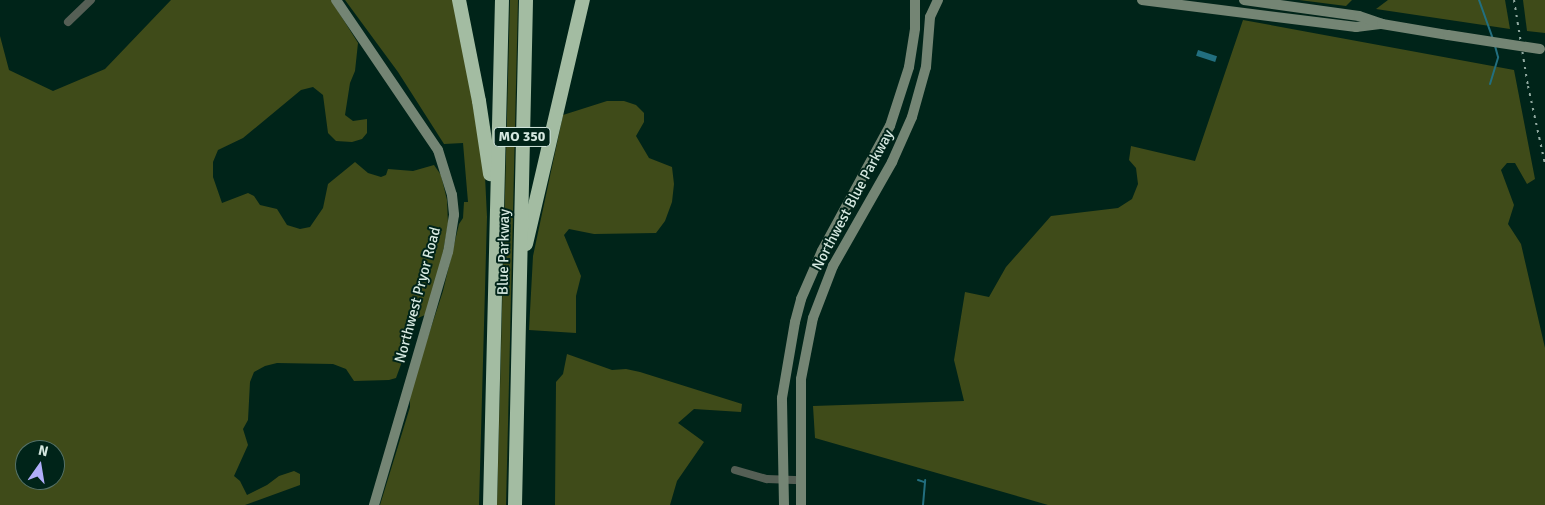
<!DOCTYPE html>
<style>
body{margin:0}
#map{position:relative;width:1545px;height:505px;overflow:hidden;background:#002419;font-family:Signika,sans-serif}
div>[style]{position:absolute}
.green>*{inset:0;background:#3f4b19}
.water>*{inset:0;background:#226f7f;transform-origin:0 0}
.stream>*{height:2px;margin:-1px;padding:0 1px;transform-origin:1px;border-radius:1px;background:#226f7f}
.street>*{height:8px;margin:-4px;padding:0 4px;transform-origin:4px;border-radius:4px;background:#555f55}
.secondary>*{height:10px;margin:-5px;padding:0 5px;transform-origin:5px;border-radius:5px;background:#748574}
.highway>*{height:14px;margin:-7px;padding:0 7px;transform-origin:7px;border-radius:7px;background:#a3bca2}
.rail>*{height:2px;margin-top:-1px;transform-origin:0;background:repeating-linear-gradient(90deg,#91a9a0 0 2.5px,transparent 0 7.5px)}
.secondary-bridge>*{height:10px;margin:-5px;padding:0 5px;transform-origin:5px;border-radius:5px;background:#748574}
span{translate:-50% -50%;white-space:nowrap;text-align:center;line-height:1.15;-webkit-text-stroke:4px #002419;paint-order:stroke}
.shield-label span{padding:1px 4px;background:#002419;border:1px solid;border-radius:4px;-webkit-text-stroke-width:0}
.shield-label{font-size:14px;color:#d5e8e0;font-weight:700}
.street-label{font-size:15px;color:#d5e8e0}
.north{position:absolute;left:15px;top:440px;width:50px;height:50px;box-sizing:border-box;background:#002419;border:1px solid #557269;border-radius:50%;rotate:13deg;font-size:14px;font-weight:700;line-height:20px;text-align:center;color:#d5e8e0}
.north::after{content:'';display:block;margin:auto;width:18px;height:22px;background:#b0aefa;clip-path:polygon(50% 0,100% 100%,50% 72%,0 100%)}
</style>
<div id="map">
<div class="green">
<div style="clip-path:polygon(evenodd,171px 0,331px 0,358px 43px,355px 71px,350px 83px,345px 115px,353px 121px,367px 119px,367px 133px,362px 139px,352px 142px,336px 141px,328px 133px,323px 95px,313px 87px,301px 90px,243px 138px,218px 150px,213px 162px,213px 177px,222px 203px,248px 193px,254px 196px,260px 205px,277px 209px,287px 225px,300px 229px,310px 227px,323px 208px,328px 184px,355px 162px,368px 173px,381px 177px,386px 175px,388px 169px,413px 171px,434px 165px,441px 175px,447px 200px,448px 224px,440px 269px,425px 315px,418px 318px,396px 378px,389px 380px,354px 381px,346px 369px,333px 364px,277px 363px,265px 366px,254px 372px,250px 382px,248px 420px,243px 429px,248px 445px,234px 476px,240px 481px,247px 495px,267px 485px,279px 476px,294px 471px,300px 474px,300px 485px,245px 505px,0 505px,0 36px,9px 70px,53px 91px,105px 69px,171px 0,25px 450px,55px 450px,55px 480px,25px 480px,25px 450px)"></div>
<div style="clip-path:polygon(345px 0,455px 0,485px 176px,487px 217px,479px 505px,380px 505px,410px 407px,410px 392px,443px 291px,459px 224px,463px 218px,464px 202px,468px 202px,463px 143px,444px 144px,398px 72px)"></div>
<div style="clip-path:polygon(510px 0,518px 0,508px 424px,506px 505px,497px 505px)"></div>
<div style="clip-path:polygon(1299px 0,1352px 0,1346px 6px)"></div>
<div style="clip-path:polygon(1388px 0,1505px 0,1510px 29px,1376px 9px)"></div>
<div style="clip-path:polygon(1523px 0,1545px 0,1545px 33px,1527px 31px)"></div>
<div style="clip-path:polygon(1243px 20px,1514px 70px,1535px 179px,1527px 184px,1515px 163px,1507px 163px,1501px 170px,1514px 205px,1508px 224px,1521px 244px,1545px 348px,1545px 505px,1048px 505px,815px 438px,813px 406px,964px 401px,954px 360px,965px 292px,989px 297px,1006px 267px,1051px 216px,1118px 208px,1132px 199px,1138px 184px,1136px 168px,1129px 160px,1131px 146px,1195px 161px)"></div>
<div style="clip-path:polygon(607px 101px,624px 101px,636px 105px,644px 113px,644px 122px,636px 136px,649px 158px,672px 167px,674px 184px,672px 202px,665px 221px,656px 233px,594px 234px,569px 229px,564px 235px,581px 276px,576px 296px,576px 333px,529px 330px,533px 256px,563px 115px)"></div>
<div style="clip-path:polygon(567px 354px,612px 370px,626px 369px,640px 372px,742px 404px,741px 412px,694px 409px,678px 423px,704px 442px,677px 481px,670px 505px,555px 505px,556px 382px,563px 374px)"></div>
</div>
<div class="water">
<div style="left:1198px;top:50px;width:20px;height:6px;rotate:18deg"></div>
</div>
<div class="stream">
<div style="left:1479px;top:0;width:41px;rotate:70.3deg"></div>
<div style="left:1490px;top:84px;width:28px;rotate:-73deg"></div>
<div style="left:1498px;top:57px;width:11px;rotate:-105deg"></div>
<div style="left:918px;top:480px;width:6px;rotate:18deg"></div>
<div style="left:923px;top:505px;width:25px;rotate:-85deg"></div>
</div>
<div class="street">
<div style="left:68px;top:22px;width:32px;rotate:-44deg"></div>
<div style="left:735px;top:470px;width:33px;rotate:16deg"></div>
<div style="left:767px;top:479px;width:34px;rotate:2deg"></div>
</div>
<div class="secondary">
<div style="left:336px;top:0;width:181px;rotate:55.8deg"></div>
<div style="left:438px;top:150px;width:47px;rotate:72.7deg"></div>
<div style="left:452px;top:195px;width:20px;rotate:84deg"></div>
<div style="left:454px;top:215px;width:37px;rotate:99deg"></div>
<div style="left:448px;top:252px;width:264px;rotate:106.3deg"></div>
<div style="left:1142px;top:0;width:216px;rotate:7.2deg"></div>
<div style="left:1356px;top:27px;width:26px;rotate:-7deg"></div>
<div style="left:1244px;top:0;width:116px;rotate:7.9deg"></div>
<div style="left:1359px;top:16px;width:24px;rotate:19deg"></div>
<div style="left:1382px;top:24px;width:67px;rotate:9.5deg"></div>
<div style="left:784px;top:505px;width:107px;rotate:-91.1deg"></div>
<div style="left:782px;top:398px;width:77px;rotate:-80.3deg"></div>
<div style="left:795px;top:322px;width:24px;rotate:-75deg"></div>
<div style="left:801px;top:299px;width:52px;rotate:-66.4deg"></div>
<div style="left:822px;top:251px;width:142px;rotate:-61.5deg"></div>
<div style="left:890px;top:126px;width:62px;rotate:-72.1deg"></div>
<div style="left:909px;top:67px;width:39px;rotate:-81deg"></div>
<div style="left:915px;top:28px;width:28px;rotate:-90deg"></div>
<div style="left:801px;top:505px;width:126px;rotate:-90deg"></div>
<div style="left:801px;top:379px;width:62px;rotate:-78.9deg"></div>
<div style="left:813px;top:318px;width:56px;rotate:-69deg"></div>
<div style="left:833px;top:266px;width:120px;rotate:-60.4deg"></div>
<div style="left:892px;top:162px;width:49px;rotate:-66deg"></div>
<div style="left:912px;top:117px;width:52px;rotate:-74.4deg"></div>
<div style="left:926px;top:67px;width:50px;rotate:-85.4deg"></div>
<div style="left:930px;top:17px;width:19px;rotate:-65deg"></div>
</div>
<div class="highway">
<div style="left:459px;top:0;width:103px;rotate:78.8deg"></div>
<div style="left:479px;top:101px;width:74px;rotate:81.4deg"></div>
<div style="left:526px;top:244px;width:251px;rotate:-76.9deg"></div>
<div style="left:490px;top:505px;width:505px;rotate:-88.64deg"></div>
<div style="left:515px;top:505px;width:505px;rotate:-88.75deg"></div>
</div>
<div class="rail">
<div style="left:1514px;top:0;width:87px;rotate:80.8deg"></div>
<div style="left:1528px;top:86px;width:80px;rotate:77.7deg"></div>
</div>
<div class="secondary-bridge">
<div style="left:1448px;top:35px;width:93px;rotate:8.7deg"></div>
</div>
<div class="shield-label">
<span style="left:522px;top:137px">MO 350</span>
</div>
<div class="street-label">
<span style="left:853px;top:200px;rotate:-62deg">Northwest Blue Parkway</span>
<span style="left:504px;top:252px;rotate:-89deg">Blue Parkway</span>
<span style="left:418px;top:295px;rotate:-75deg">Northwest Pryor Road</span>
</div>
<div class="north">N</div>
</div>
